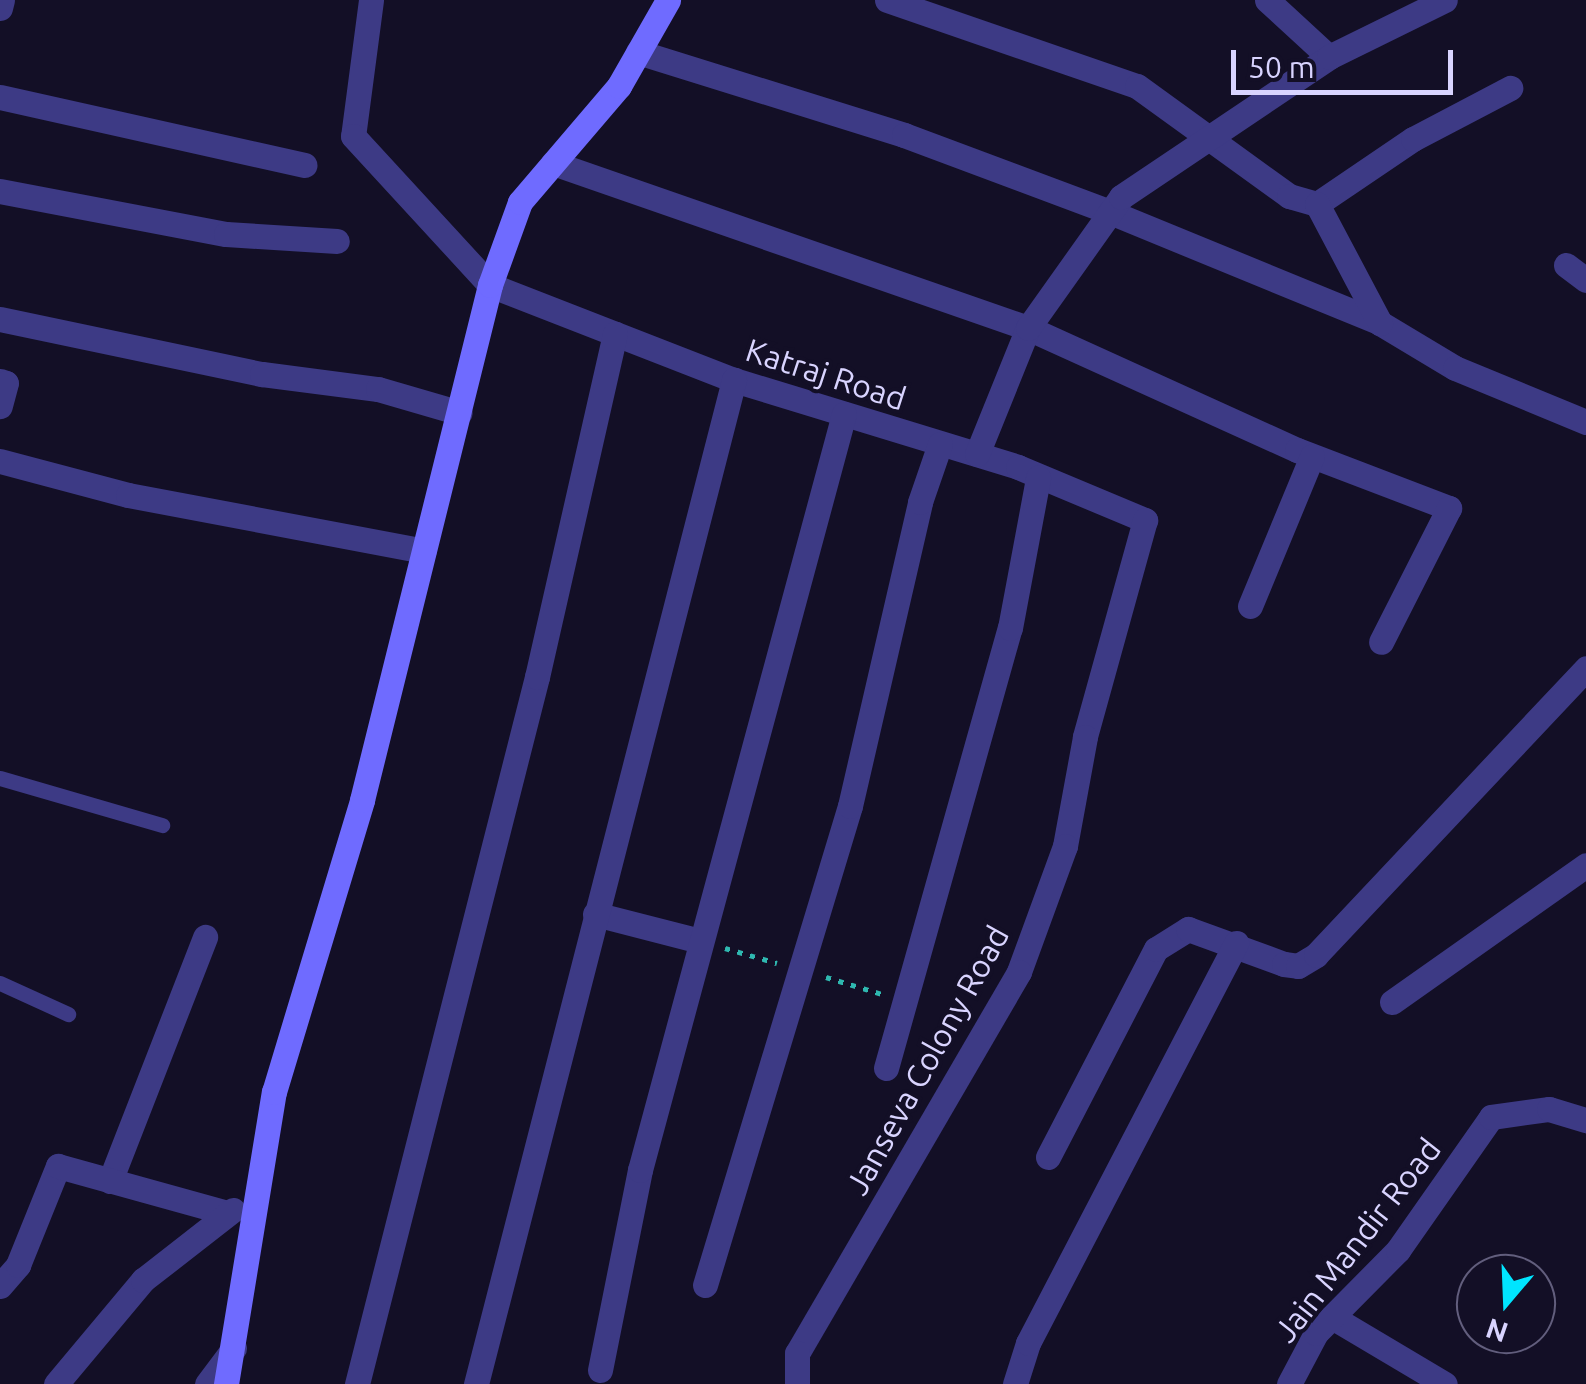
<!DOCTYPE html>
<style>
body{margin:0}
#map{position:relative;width:1586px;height:1384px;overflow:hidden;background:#130f26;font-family:Ubuntu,sans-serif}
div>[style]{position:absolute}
.path>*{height:5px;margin-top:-2.5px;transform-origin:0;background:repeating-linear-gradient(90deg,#2fb8b0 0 5px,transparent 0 13px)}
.lane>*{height:15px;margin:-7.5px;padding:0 7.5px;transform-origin:7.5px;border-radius:7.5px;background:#3d3a85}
.street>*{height:25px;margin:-12.5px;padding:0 12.5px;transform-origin:12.5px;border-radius:12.5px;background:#3d3a85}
.secondary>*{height:25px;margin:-12.5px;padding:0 12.5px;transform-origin:12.5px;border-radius:12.5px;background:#6f6bff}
span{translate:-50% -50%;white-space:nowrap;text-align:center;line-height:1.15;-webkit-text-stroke:8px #130f26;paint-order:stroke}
.street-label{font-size:32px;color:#d9d4ff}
.north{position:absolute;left:1456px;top:1254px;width:100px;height:100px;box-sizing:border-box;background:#130f26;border:2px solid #625e7d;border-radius:50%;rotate:199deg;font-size:28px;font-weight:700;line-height:40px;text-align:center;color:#d9d4ff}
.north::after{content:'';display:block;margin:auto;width:35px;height:45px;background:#00e5ff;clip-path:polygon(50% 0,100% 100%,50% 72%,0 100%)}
.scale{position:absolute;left:1231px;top:50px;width:222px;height:45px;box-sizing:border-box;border:5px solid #d9d4ff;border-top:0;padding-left:12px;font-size:30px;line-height:35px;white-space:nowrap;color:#d9d4ff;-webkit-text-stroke:8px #130f26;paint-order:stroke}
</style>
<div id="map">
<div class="path">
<div style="left:725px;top:948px;width:54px;rotate:16.1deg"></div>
<div style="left:826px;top:977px;width:59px;rotate:16.9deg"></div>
</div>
<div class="lane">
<div style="left:0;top:778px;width:169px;rotate:16.2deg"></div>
<div style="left:0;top:983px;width:75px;rotate:24.5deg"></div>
</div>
<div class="street">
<div style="left:371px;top:0;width:137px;rotate:97.5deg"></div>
<div style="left:353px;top:136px;width:202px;rotate:47.4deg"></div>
<div style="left:490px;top:285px;width:262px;rotate:21.3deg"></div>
<div style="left:734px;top:380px;width:297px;rotate:17deg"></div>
<div style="left:1018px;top:467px;width:138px;rotate:22.7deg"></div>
<div style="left:1145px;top:520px;width:225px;rotate:105.5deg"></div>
<div style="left:1085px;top:737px;width:111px;rotate:100.4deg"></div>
<div style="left:1065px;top:846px;width:134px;rotate:110.1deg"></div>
<div style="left:1019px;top:972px;width:441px;rotate:120.2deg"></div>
<div style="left:797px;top:1353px;width:31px;rotate:90deg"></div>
<div style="left:887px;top:0;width:264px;rotate:19deg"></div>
<div style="left:1137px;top:86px;width:188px;rotate:35.9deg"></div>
<div style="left:1289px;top:196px;width:29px;rotate:16deg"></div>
<div style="left:1317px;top:204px;width:116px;rotate:-34.1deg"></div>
<div style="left:1413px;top:139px;width:110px;rotate:-27.7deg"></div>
<div style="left:1267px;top:0;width:84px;rotate:42.6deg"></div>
<div style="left:0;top:8px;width:8px;rotate:-76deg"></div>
<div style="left:638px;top:52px;width:279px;rotate:17.3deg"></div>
<div style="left:904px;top:135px;width:220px;rotate:20.5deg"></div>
<div style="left:1110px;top:212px;width:292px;rotate:22.3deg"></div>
<div style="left:1380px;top:323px;width:87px;rotate:31deg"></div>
<div style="left:1455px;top:368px;width:142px;rotate:22.4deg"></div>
<div style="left:0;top:97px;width:312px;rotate:12.6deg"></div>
<div style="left:553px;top:163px;width:503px;rotate:19.16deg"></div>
<div style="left:1028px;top:328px;width:295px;rotate:24.4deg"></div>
<div style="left:1297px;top:450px;width:163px;rotate:20.9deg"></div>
<div style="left:1449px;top:508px;width:150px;rotate:116.9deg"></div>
<div style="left:0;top:191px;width:230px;rotate:10.8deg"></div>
<div style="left:226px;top:234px;width:111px;rotate:3.6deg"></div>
<div style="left:1317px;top:204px;width:135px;rotate:62.1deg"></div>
<div style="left:1566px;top:265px;width:25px;rotate:37deg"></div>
<div style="left:0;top:319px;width:268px;rotate:11.9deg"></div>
<div style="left:262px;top:374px;width:117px;rotate:7.4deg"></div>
<div style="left:378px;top:389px;width:85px;rotate:16.3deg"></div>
<div style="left:0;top:381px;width:6px;rotate:18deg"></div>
<div style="left:6px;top:383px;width:24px;rotate:105deg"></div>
<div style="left:977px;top:454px;width:136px;rotate:-68deg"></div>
<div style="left:1028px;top:328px;width:161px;rotate:-54.6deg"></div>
<div style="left:1121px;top:197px;width:251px;rotate:-33.9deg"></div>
<div style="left:1329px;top:57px;width:129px;rotate:-26.2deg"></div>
<div style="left:0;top:461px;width:132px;rotate:14.9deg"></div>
<div style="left:128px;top:495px;width:301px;rotate:10.7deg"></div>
<div style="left:1250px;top:606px;width:162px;rotate:-67.5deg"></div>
<div style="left:595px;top:914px;width:108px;rotate:14.4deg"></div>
<div style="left:1392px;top:1002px;width:237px;rotate:-35.2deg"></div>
<div style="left:886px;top:1068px;width:457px;rotate:-74.3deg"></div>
<div style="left:1010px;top:628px;width:153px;rotate:-79.4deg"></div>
<div style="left:1048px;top:1157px;width:234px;rotate:-62.6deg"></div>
<div style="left:1156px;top:949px;width:38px;rotate:-32deg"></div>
<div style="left:1188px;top:929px;width:102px;rotate:20deg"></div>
<div style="left:1284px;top:964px;width:14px;rotate:8deg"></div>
<div style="left:1298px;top:966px;width:21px;rotate:-31deg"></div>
<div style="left:1316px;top:955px;width:394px;rotate:-46.7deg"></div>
<div style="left:110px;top:1181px;width:262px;rotate:-68.7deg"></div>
<div style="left:705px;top:1285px;width:500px;rotate:-73.16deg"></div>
<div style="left:850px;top:806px;width:312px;rotate:-77deg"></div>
<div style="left:920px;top:502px;width:61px;rotate:-71deg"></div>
<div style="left:0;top:1286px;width:28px;rotate:-49deg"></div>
<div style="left:18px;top:1265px;width:107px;rotate:-68deg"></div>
<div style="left:58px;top:1166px;width:175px;rotate:15.5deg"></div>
<div style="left:1332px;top:1317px;width:131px;rotate:30.7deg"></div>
<div style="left:600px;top:1370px;width:204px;rotate:-78.7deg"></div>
<div style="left:640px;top:1170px;width:783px;rotate:-74.9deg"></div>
<div style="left:56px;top:1384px;width:136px;rotate:-50.1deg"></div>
<div style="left:143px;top:1280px;width:114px;rotate:-37.9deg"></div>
<div style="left:207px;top:1384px;width:45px;rotate:-53.1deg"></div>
<div style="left:357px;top:1384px;width:730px;rotate:-75.72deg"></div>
<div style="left:537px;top:677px;width:352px;rotate:-77.2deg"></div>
<div style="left:476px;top:1384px;width:1037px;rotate:-75.59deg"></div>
<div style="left:1015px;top:1384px;width:43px;rotate:-72.4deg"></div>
<div style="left:1028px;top:1343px;width:451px;rotate:-62.5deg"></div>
<div style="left:1289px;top:1384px;width:58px;rotate:-62.1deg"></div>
<div style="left:1316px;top:1333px;width:117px;rotate:-45.3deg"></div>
<div style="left:1398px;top:1250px;width:162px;rotate:-55deg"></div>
<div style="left:1491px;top:1117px;width:59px;rotate:-7.9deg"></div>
<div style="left:1549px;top:1109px;width:39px;rotate:17deg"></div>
</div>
<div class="secondary">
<div style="left:226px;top:1384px;width:296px;rotate:-80.7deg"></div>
<div style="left:274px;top:1092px;width:305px;rotate:-73.2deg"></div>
<div style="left:362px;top:800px;width:531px;rotate:-76.04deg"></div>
<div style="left:490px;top:285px;width:88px;rotate:-70.1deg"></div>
<div style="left:520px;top:202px;width:153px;rotate:-49.5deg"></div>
<div style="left:619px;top:86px;width:99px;rotate:-60.3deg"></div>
</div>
<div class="street-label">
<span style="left:826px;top:374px;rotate:18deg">Katraj Road</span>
<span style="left:927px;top:1060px;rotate:-61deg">Janseva Colony Road</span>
<span style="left:1357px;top:1240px;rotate:-52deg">Jain Mandir Road</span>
</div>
<div class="north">N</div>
<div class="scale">50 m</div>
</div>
